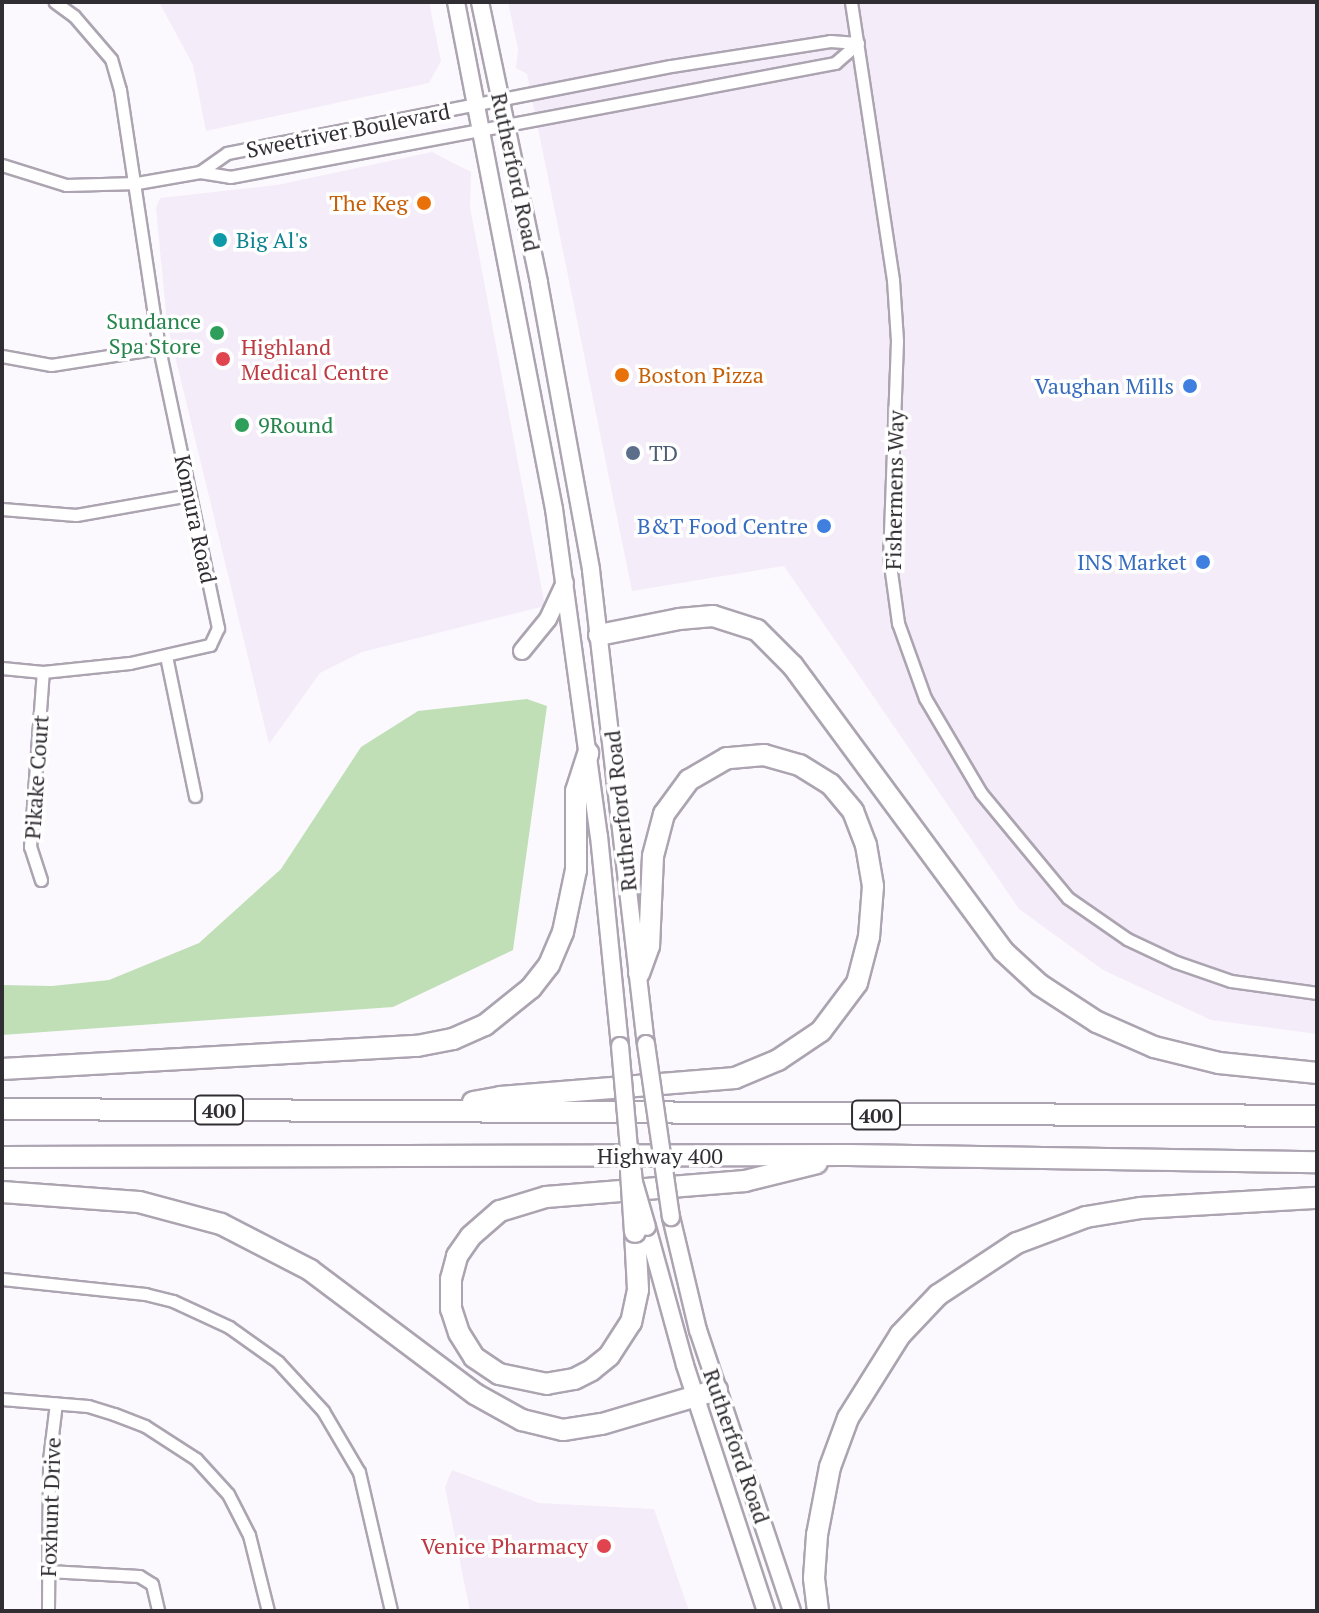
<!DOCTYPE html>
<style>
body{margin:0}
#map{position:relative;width:1319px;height:1613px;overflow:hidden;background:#fcf9fe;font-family:"PT Serif",serif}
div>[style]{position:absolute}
.built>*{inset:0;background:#f4ecf8}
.green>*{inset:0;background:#c0dfb7}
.roads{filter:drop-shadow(2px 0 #aca4b1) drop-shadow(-2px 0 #aca4b1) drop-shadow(0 2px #aca4b1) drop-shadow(0 -2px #aca4b1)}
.street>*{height:11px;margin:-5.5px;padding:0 5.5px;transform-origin:5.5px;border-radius:5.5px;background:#fff}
.secondary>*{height:16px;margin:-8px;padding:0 8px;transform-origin:8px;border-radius:8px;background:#fff}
.highway>*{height:20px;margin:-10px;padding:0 10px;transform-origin:10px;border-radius:10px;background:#fff}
.bridges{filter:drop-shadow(2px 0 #aca4b1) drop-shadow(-2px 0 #aca4b1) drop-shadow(0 2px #aca4b1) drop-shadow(0 -2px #aca4b1)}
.secondary-bridge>*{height:16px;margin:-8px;padding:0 8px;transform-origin:8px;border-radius:8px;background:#fff}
.highway-bridge>*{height:20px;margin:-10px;padding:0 10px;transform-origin:10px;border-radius:10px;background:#fff}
.dots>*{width:22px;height:22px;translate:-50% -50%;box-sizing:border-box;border:4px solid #fff;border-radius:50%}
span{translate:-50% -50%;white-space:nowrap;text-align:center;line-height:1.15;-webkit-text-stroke:7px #fff;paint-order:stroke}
.shield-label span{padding:2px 6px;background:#fff;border:2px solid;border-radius:6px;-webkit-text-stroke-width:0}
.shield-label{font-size:20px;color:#312e33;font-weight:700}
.street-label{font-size:22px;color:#312e33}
.food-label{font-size:22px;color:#c56008}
.right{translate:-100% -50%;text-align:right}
.left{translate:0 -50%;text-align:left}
.culture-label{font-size:22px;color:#0d838f}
.leisure-label{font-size:22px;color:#27864d}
.health-label{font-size:22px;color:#be3a42}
.shop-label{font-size:22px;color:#366cbe}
.service-label{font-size:22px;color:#4e5e75}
.frame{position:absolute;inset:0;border:4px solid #312e33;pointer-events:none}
</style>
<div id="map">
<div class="built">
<div style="clip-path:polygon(159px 2px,429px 2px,441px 61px,429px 83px,206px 131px,193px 65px)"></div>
<div style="clip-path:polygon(508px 2px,1317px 2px,1317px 1034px,1211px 1020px,1103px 970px,1019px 909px,784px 566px,632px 591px,527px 74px,516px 68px,518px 49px)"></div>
<div style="clip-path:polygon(432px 152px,471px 172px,470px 207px,545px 606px,362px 652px,320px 673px,269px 744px,167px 323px,156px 208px,160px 198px,277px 185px)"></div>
<div style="clip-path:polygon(452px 1470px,539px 1503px,654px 1509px,689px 1611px,470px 1611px,445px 1487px)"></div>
</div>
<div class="green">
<div style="clip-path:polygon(527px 699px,547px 706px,513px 950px,393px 1007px,2px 1035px,2px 985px,52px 986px,109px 980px,199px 943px,281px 869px,361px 747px,418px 711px)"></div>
</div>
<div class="roads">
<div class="street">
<div style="left:851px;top:2px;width:281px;rotate:81.4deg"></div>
<div style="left:893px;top:280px;width:61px;rotate:86.2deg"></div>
<div style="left:897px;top:341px;width:216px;rotate:92.1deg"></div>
<div style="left:889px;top:557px;width:67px;rotate:82.2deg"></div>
<div style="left:898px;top:623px;width:80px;rotate:70.2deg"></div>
<div style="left:925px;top:698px;width:110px;rotate:59.5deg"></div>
<div style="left:981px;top:793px;width:136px;rotate:50.4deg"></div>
<div style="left:1068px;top:898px;width:72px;rotate:34.8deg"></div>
<div style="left:1127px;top:939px;width:54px;rotate:25.1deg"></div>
<div style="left:1176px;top:962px;width:58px;rotate:19.1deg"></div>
<div style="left:1231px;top:981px;width:87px;rotate:7.9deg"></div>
<div style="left:2px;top:165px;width:67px;rotate:17.4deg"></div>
<div style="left:66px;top:185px;width:71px;rotate:-1.6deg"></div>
<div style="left:137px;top:183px;width:64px;rotate:-9.9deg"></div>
<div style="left:200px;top:172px;width:30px;rotate:9deg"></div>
<div style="left:230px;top:177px;width:616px;rotate:-10.67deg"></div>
<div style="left:835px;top:63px;width:30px;rotate:-41deg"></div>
<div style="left:200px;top:172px;width:33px;rotate:-35deg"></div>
<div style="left:227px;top:153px;width:452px;rotate:-11.1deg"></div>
<div style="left:671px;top:66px;width:161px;rotate:-8.9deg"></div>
<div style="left:830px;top:41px;width:28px;rotate:4deg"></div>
<div style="left:2px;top:356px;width:50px;rotate:10.4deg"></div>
<div style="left:51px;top:365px;width:109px;rotate:-8.9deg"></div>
<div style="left:2px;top:509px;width:74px;rotate:4.6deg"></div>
<div style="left:76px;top:515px;width:116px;rotate:-10deg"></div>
<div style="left:166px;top:656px;width:143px;rotate:78.3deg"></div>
<div style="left:2px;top:668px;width:41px;rotate:5.6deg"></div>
<div style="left:43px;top:672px;width:87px;rotate:-5.9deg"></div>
<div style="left:130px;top:663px;width:82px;rotate:-12.7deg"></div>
<div style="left:210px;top:645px;width:19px;rotate:-65deg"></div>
<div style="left:218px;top:628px;width:286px;rotate:-101.9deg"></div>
<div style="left:159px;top:348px;width:261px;rotate:-98.6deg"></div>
<div style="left:120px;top:90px;width:32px;rotate:-106deg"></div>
<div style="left:111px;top:59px;width:57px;rotate:-130.7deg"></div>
<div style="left:74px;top:16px;width:24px;rotate:-144deg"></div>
<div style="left:41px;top:880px;width:35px;rotate:-108deg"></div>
<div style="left:30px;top:847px;width:175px;rotate:-85.8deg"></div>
<div style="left:2px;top:1279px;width:144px;rotate:6deg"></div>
<div style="left:145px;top:1294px;width:29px;rotate:14deg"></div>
<div style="left:173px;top:1301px;width:62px;rotate:24.9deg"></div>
<div style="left:229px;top:1327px;width:60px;rotate:35.5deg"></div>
<div style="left:278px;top:1362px;width:67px;rotate:47.4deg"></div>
<div style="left:323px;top:1411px;width:71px;rotate:59.5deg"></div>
<div style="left:359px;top:1472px;width:143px;rotate:77deg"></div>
<div style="left:2px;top:1399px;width:86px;rotate:4.7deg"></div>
<div style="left:88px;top:1406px;width:27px;rotate:17deg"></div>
<div style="left:114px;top:1414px;width:33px;rotate:21deg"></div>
<div style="left:145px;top:1426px;width:61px;rotate:32.9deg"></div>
<div style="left:196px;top:1459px;width:47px;rotate:47.6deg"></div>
<div style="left:228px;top:1494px;width:46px;rotate:62.9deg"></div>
<div style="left:249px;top:1535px;width:78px;rotate:76deg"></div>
<div style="left:48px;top:1571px;width:91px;rotate:3.1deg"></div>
<div style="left:139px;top:1576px;width:15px;rotate:32deg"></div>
<div style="left:152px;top:1584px;width:28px;rotate:77deg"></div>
<div style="left:48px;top:1611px;width:151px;rotate:-89.6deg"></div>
<div style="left:49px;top:1460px;width:57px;rotate:-83deg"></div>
</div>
<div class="secondary">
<div style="left:456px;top:2px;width:516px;rotate:79.06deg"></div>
<div style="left:554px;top:509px;width:330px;rotate:82.2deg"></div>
<div style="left:599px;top:836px;width:211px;rotate:84.3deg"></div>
<div style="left:480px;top:2px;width:287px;rotate:78.1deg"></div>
<div style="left:539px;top:283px;width:292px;rotate:79.7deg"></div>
<div style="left:591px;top:570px;width:477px;rotate:83.4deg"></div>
<div style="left:522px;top:651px;width:41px;rotate:-50.9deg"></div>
<div style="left:548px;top:619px;width:40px;rotate:-65deg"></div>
<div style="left:671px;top:1217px;width:116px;rotate:76.6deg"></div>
<div style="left:698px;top:1330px;width:296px;rotate:71.5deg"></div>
<div style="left:647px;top:1227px;width:143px;rotate:74.6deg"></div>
<div style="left:685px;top:1365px;width:259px;rotate:71.8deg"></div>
</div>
<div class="highway">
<div style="left:599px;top:635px;width:82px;rotate:-11.3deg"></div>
<div style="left:679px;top:619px;width:34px;rotate:-5deg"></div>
<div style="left:713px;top:616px;width:46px;rotate:17.7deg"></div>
<div style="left:757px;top:630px;width:51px;rotate:45deg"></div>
<div style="left:793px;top:666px;width:354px;rotate:53.6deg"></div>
<div style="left:1003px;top:951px;width:50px;rotate:42.6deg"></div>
<div style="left:1040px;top:985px;width:68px;rotate:33deg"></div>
<div style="left:1097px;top:1022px;width:62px;rotate:23.7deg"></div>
<div style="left:1154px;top:1047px;width:67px;rotate:13.8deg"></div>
<div style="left:1219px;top:1063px;width:99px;rotate:5.8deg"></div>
<div style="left:2px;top:1069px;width:416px;rotate:-3.2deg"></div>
<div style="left:417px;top:1046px;width:37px;rotate:-11deg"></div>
<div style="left:453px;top:1039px;width:35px;rotate:-24deg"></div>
<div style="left:485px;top:1025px;width:59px;rotate:-38.8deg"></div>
<div style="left:531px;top:988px;width:29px;rotate:-52deg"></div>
<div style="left:549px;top:965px;width:36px;rotate:-67deg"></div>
<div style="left:563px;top:932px;width:63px;rotate:-78.2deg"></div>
<div style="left:576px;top:870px;width:79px;rotate:-90deg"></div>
<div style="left:576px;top:791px;width:40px;rotate:-72deg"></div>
<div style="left:473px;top:1102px;width:27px;rotate:-10deg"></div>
<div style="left:500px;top:1097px;width:236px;rotate:-4.6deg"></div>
<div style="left:735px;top:1078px;width:47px;rotate:-22.7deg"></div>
<div style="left:778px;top:1060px;width:52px;rotate:-34deg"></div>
<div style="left:821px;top:1031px;width:60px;rotate:-53.1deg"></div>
<div style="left:857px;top:983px;width:48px;rotate:-75.4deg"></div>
<div style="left:869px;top:937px;width:51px;rotate:-85.5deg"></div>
<div style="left:873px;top:886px;width:42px;rotate:-99.7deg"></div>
<div style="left:866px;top:845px;width:36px;rotate:-111deg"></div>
<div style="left:853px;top:811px;width:35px;rotate:-130deg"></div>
<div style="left:830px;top:784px;width:36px;rotate:-148deg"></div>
<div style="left:799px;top:765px;width:36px;rotate:-164deg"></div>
<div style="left:764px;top:755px;width:37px;rotate:175deg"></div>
<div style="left:727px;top:758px;width:44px;rotate:149.9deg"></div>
<div style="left:689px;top:780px;width:42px;rotate:126.3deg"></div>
<div style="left:664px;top:814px;width:43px;rotate:104.7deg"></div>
<div style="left:653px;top:856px;width:90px;rotate:92.5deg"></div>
<div style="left:649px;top:946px;width:29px;rotate:110deg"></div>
<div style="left:2px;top:1109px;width:1315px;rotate:0.3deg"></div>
<div style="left:2px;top:1157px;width:846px;rotate:-0.14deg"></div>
<div style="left:848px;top:1155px;width:469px;rotate:0.9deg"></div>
<div style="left:2px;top:1192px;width:137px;rotate:4.2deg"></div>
<div style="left:139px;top:1202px;width:85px;rotate:15deg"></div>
<div style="left:221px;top:1224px;width:100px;rotate:27.3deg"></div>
<div style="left:310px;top:1270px;width:206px;rotate:36.9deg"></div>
<div style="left:475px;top:1394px;width:54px;rotate:29deg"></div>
<div style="left:522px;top:1420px;width:42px;rotate:13.7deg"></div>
<div style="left:563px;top:1430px;width:39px;rotate:-9deg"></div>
<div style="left:602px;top:1424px;width:120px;rotate:-16.5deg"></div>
<div style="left:635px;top:1232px;width:58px;rotate:87deg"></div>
<div style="left:638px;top:1290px;width:33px;rotate:102deg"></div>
<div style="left:631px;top:1322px;width:40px;rotate:122.9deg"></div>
<div style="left:609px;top:1356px;width:22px;rotate:141deg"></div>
<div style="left:592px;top:1370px;width:20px;rotate:153deg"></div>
<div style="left:574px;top:1379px;width:27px;rotate:170deg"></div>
<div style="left:547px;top:1384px;width:49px;rotate:-168.2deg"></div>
<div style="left:499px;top:1374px;width:30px;rotate:-146deg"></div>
<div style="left:474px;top:1357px;width:28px;rotate:-122deg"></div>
<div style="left:459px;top:1333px;width:25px;rotate:-108deg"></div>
<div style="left:451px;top:1309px;width:30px;rotate:-90deg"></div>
<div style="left:451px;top:1279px;width:24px;rotate:-75deg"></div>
<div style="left:457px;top:1256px;width:24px;rotate:-55deg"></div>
<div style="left:471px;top:1236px;width:38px;rotate:-41deg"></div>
<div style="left:500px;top:1211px;width:48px;rotate:-16.9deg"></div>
<div style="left:546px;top:1197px;width:200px;rotate:-4.6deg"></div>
<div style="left:745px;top:1181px;width:74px;rotate:-14deg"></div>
<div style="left:818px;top:1611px;width:33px;rotate:-97deg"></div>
<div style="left:814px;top:1578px;width:43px;rotate:-86deg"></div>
<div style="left:817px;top:1535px;width:69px;rotate:-79.2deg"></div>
<div style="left:830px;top:1467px;width:52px;rotate:-69.8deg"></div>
<div style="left:848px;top:1418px;width:98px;rotate:-57.9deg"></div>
<div style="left:900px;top:1335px;width:55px;rotate:-46.5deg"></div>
<div style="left:938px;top:1295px;width:95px;rotate:-33.4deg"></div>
<div style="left:1017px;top:1243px;width:74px;rotate:-20.6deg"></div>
<div style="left:1086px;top:1217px;width:56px;rotate:-9.3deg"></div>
<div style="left:1141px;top:1208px;width:176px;rotate:-3.3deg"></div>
</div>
</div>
<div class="bridges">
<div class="secondary-bridge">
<div style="left:646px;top:1044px;width:175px;rotate:81.8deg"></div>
<div style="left:620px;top:1046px;width:126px;rotate:85deg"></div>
<div style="left:631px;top:1172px;width:57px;rotate:73.8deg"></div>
</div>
<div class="highway-bridge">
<div style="left:631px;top:1172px;width:60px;rotate:86.2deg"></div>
</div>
</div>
<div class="dots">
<div style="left:424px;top:203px;background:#e8710a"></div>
<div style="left:220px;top:240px;background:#0f9aa8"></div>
<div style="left:217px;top:333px;background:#2e9e5b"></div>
<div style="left:223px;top:359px;background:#e0444e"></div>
<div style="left:622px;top:375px;background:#e8710a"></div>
<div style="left:1190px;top:386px;background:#3f7fe0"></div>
<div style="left:242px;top:425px;background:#2e9e5b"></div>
<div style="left:633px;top:453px;background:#5c6f8a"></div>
<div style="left:824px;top:526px;background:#3f7fe0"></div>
<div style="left:1203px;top:562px;background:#3f7fe0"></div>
<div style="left:604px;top:1546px;background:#e0444e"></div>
</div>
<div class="shield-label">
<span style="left:219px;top:1110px">400</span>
<span style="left:876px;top:1115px">400</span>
</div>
<div class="street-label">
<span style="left:348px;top:130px;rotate:-11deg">Sweetriver Boulevard</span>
<span style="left:516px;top:172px;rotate:78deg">Rutherford Road</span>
<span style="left:894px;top:490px;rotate:-89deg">Fishermens Way</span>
<span style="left:196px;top:519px;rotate:78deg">Komura Road</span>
<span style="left:36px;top:777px;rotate:-86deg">Pikake Court</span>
<span style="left:620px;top:811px;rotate:-96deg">Rutherford Road</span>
<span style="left:660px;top:1156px">Highway 400</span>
<span style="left:737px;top:1446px;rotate:71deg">Rutherford Road</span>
<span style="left:50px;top:1507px;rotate:-88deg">Foxhunt Drive</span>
</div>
<div class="food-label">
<span class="right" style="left:408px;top:203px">The Keg</span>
<span class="left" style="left:638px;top:375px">Boston Pizza</span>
</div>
<div class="culture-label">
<span class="left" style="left:236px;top:240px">Big Al's</span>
</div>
<div class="leisure-label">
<span class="right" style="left:201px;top:333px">Sundance<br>Spa Store</span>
<span class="left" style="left:258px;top:425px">9Round</span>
</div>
<div class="health-label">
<span class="left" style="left:241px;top:359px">Highland<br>Medical Centre</span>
<span class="right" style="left:588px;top:1546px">Venice Pharmacy</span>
</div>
<div class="shop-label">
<span class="right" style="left:1174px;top:386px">Vaughan Mills</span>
<span class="right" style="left:808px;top:526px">B&amp;T Food Centre</span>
<span class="right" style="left:1187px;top:562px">INS Market</span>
</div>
<div class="service-label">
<span class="left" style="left:649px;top:453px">TD</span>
</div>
<div class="frame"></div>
</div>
